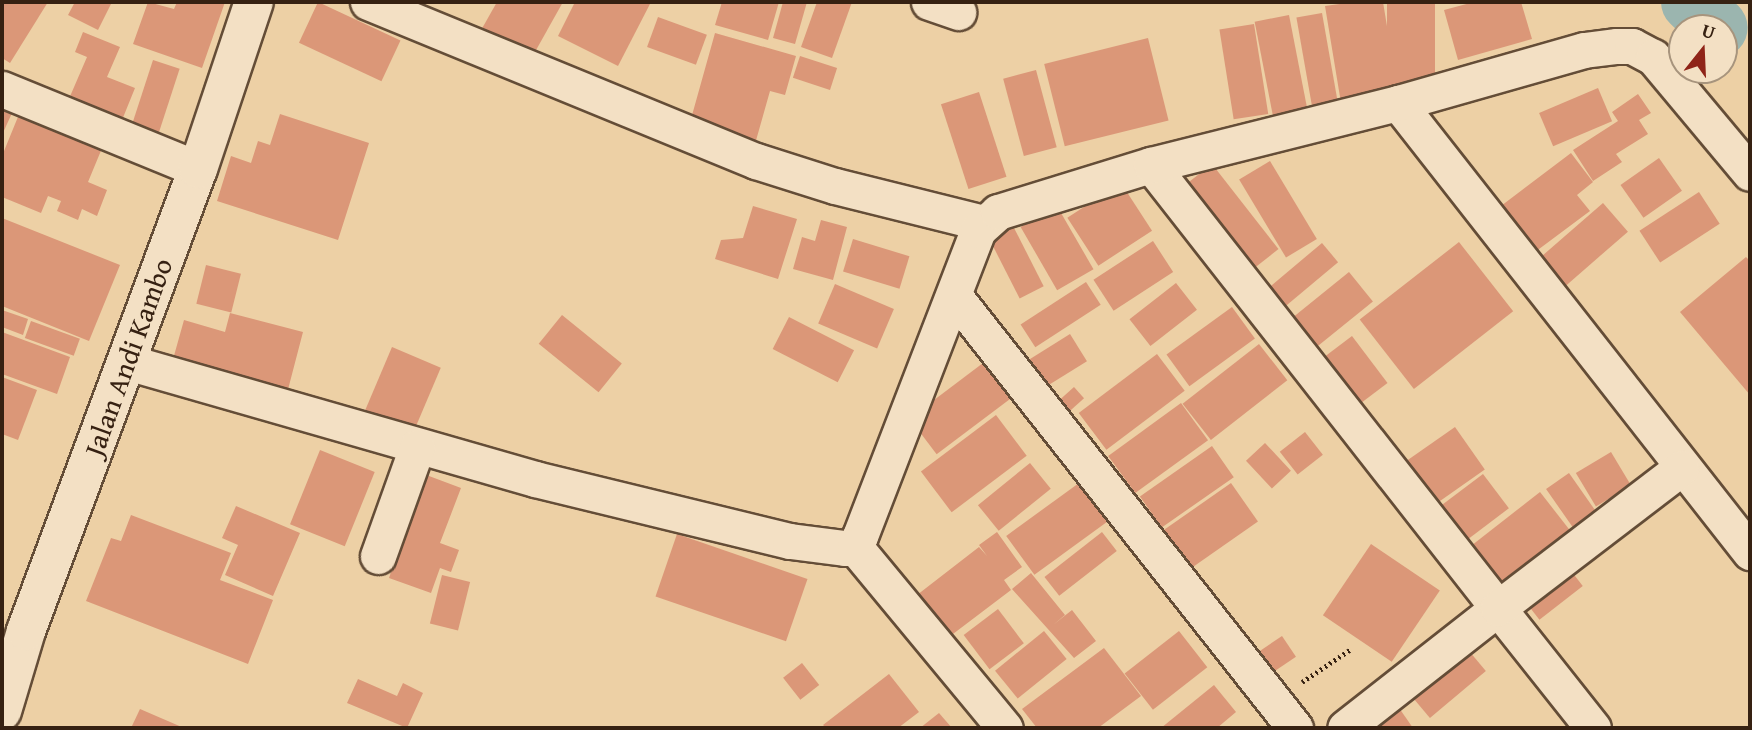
<!DOCTYPE html>
<style>
body{margin:0}
#map{position:relative;width:1752px;height:730px;overflow:hidden;background:#edd0a5;font-family:"Gentium Book Plus",serif}
div>[style]{position:absolute}
.river>*{height:60px;margin:-30px;padding:0 30px;transform-origin:30px;border-radius:30px;background:#9bb5af}
.building>*{inset:0;background:#db9778;transform-origin:0 0}
.path>*{height:4.5px;margin-top:-2.25px;transform-origin:0;background:repeating-linear-gradient(90deg,#362112 0 2px,transparent 0 5.5px)}
.roads{filter:drop-shadow(2px 0 #644d37) drop-shadow(-2px 0 #644d37) drop-shadow(0 2px #644d37) drop-shadow(0 -2px #644d37)}
.minor>*{height:35px;margin:-17.5px;padding:0 17.5px;transform-origin:17.5px;border-radius:17.5px;background:#f3e0c4}
.tertiary>*{height:38px;margin:-19px;padding:0 19px;transform-origin:19px;border-radius:19px;background:#f3e0c4}
span{translate:-50% -50%;white-space:nowrap;text-align:center;line-height:1.15;-webkit-text-stroke:6px #f3e0c4;paint-order:stroke}
.street-label{font-size:28px;color:#362112}
.frame{position:absolute;inset:0;border:4px solid #362112;pointer-events:none}
.north{position:absolute;left:1668px;top:14px;width:70px;height:70px;box-sizing:border-box;background:#f3e0c4;border:2px solid #a7947d;border-radius:50%;rotate:18deg;font-size:19px;font-weight:700;line-height:28px;text-align:center;color:#362112}
.north::after{content:'';display:block;margin:auto;width:24px;height:32px;background:#8f2418;clip-path:polygon(50% 0,100% 100%,50% 72%,0 100%)}
</style>
<div id="map">
<div class="river">
<div style="left:1691px;top:2px;width:37px;rotate:44deg"></div>
</div>
<div class="building">
<div style="clip-path:polygon(2px 2px,48px 2px,10px 63px,2px 58px)"></div>
<div style="clip-path:polygon(75px 2px,112px 2px,98px 30px,68px 15px)"></div>
<div style="clip-path:polygon(148px 2px,174px 9px,177px 2px,225px 2px,202px 68px,133px 44px)"></div>
<div style="left:318px;top:2px;width:91px;height:45px;rotate:25deg"></div>
<div style="clip-path:polygon(497px 2px,563px 2px,531px 59px,480px 32px)"></div>
<div style="clip-path:polygon(575px 2px,651px 2px,618px 66px,558px 36px)"></div>
<div style="clip-path:polygon(722px 2px,779px 2px,768px 40px,715px 25px)"></div>
<div style="clip-path:polygon(783px 2px,807px 2px,795px 44px,773px 38px)"></div>
<div style="clip-path:polygon(817px 2px,852px 2px,832px 58px,801px 47px)"></div>
<div style="clip-path:polygon(1354px 2px,1383px 2px,1398px 93px,1341px 103px,1325px 6px)"></div>
<div style="left:1387px;top:2px;width:48px;height:88px"></div>
<div style="clip-path:polygon(1474px 2px,1521px 2px,1532px 39px,1458px 60px,1444px 10px)"></div>
<div style="left:1322px;top:13px;width:91px;height:26px;rotate:80deg"></div>
<div style="left:1289px;top:15px;width:96px;height:35px;rotate:79deg"></div>
<div style="left:658px;top:17px;width:52px;height:32px;rotate:20deg"></div>
<div style="left:1254px;top:24px;width:91px;height:35px;rotate:81deg"></div>
<div style="clip-path:polygon(83px 32px,120px 47px,107px 77px,135px 88px,118px 130px,65px 108px,87px 57px,75px 52px)"></div>
<div style="clip-path:polygon(715px 33px,796px 56px,785px 95px,770px 91px,755px 144px,689px 126px)"></div>
<div style="left:1148px;top:38px;width:85px;height:107px;rotate:76deg"></div>
<div style="left:800px;top:56px;width:39px;height:23px;rotate:18deg"></div>
<div style="left:153px;top:60px;width:28px;height:75px;rotate:18deg"></div>
<div style="left:1036px;top:70px;width:80px;height:34px;rotate:75deg"></div>
<div style="left:1598px;top:88px;width:36px;height:64px;rotate:67deg"></div>
<div style="left:979px;top:92px;width:89px;height:40px;rotate:72deg"></div>
<div style="clip-path:polygon(1638px 94px,1651px 113px,1639px 120px,1648px 134px,1616px 154px,1622px 162px,1593px 181px,1573px 150px,1618px 121px,1612px 112px)"></div>
<div style="clip-path:polygon(2px 95px,17px 102px,2px 135px)"></div>
<div style="clip-path:polygon(22px 107px,105px 141px,88px 182px,107px 190px,97px 216px,82px 209px,78px 220px,57px 211px,61px 201px,48px 196px,41px 213px,2px 197px,2px 156px)"></div>
<div style="clip-path:polygon(280px 114px,369px 143px,338px 240px,217px 201px,231px 156px,251px 163px,258px 141px,270px 145px)"></div>
<div style="clip-path:polygon(1571px 153px,1593px 182px,1577px 195px,1590px 211px,1531px 255px,1497px 209px)"></div>
<div style="left:1659px;top:158px;width:40px;height:47px;rotate:55deg"></div>
<div style="left:1270px;top:161px;width:91px;height:36px;rotate:59deg"></div>
<div style="left:1212px;top:164px;width:108px;height:44px;rotate:52deg"></div>
<div style="left:1121px;top:183px;width:57px;height:64px;rotate:57deg"></div>
<div style="left:1699px;top:192px;width:38px;height:71px;rotate:57deg"></div>
<div style="left:1603px;top:203px;width:38px;height:83px;rotate:49deg"></div>
<div style="clip-path:polygon(753px 206px,797px 219px,778px 279px,715px 259px,721px 240px,743px 238px)"></div>
<div style="left:1057px;top:206px;width:73px;height:42px;rotate:60deg"></div>
<div style="clip-path:polygon(2px 218px,120px 265px,89px 341px,2px 306px)"></div>
<div style="clip-path:polygon(821px 220px,847px 227px,833px 280px,793px 269px,802px 237px,815px 241px)"></div>
<div style="left:1011px;top:222px;width:72px;height:27px;rotate:63deg"></div>
<div style="left:853px;top:239px;width:59px;height:34px;rotate:17deg"></div>
<div style="left:1153px;top:241px;width:37px;height:71px;rotate:57deg"></div>
<div style="left:1459px;top:242px;width:88px;height:126px;rotate:52deg"></div>
<div style="left:1322px;top:243px;width:25px;height:80px;rotate:50deg"></div>
<div style="clip-path:polygon(1746px 257px,1750px 261px,1750px 395px,1680px 312px)"></div>
<div style="left:206px;top:265px;width:36px;height:40px;rotate:14deg"></div>
<div style="left:1349px;top:272px;width:38px;height:76px;rotate:51deg"></div>
<div style="left:1086px;top:282px;width:27px;height:78px;rotate:57deg"></div>
<div style="left:1176px;top:283px;width:34px;height:59px;rotate:52deg"></div>
<div style="left:835px;top:284px;width:64px;height:43px;rotate:23deg"></div>
<div style="left:1232px;top:307px;width:39px;height:81px;rotate:54deg"></div>
<div style="clip-path:polygon(2px 310px,28px 319px,23px 335px,2px 327px)"></div>
<div style="clip-path:polygon(230px 313px,303px 332px,285px 401px,170px 370px,184px 320px,225px 332px)"></div>
<div style="left:562px;top:315px;width:77px;height:37px;rotate:39deg"></div>
<div style="left:789px;top:317px;width:73px;height:36px;rotate:27deg"></div>
<div style="left:31px;top:321px;width:52px;height:18px;rotate:20deg"></div>
<div style="clip-path:polygon(2px 332px,70px 357px,57px 394px,2px 374px)"></div>
<div style="left:1070px;top:334px;width:32px;height:48px;rotate:58deg"></div>
<div style="left:1352px;top:336px;width:59px;height:41px;rotate:53deg"></div>
<div style="left:1259px;top:344px;width:46px;height:97px;rotate:52deg"></div>
<div style="left:392px;top:347px;width:53px;height:79px;rotate:23deg"></div>
<div style="left:1157px;top:354px;width:46px;height:98px;rotate:53deg"></div>
<div style="left:991px;top:357px;width:45px;height:102px;rotate:53deg"></div>
<div style="clip-path:polygon(2px 377px,37px 390px,18px 440px,2px 434px)"></div>
<div style="left:1074px;top:387px;width:15px;height:21px;rotate:48deg"></div>
<div style="left:1181px;top:403px;width:46px;height:90px;rotate:54deg"></div>
<div style="left:996px;top:415px;width:51px;height:94px;rotate:53deg"></div>
<div style="left:1455px;top:427px;width:52px;height:69px;rotate:55deg"></div>
<div style="left:1305px;top:432px;width:29px;height:32px;rotate:52deg"></div>
<div style="left:1265px;top:443px;width:38px;height:26px;rotate:47deg"></div>
<div style="left:1212px;top:446px;width:38px;height:88px;rotate:55deg"></div>
<div style="left:320px;top:450px;width:59px;height:80px;rotate:22deg"></div>
<div style="left:1611px;top:452px;width:39px;height:41px;rotate:59deg"></div>
<div style="left:1030px;top:463px;width:33px;height:67px;rotate:51deg"></div>
<div style="clip-path:polygon(421px 473px,461px 488px,440px 543px,459px 550px,451px 572px,440px 568px,431px 593px,389px 578px,398px 552px,393px 550px)"></div>
<div style="left:1569px;top:473px;width:49px;height:28px;rotate:55deg"></div>
<div style="left:1483px;top:474px;width:43px;height:67px;rotate:53deg"></div>
<div style="left:1079px;top:483px;width:48px;height:90px;rotate:54deg"></div>
<div style="left:1231px;top:483px;width:47px;height:93px;rotate:55deg"></div>
<div style="left:1540px;top:492px;width:52px;height:95px;rotate:52deg"></div>
<div style="clip-path:polygon(236px 506px,300px 533px,273px 596px,225px 575px,238px 545px,222px 538px)"></div>
<div style="clip-path:polygon(131px 515px,231px 553px,220px 580px,273px 600px,248px 664px,86px 601px,111px 538px,121px 541px)"></div>
<div style="clip-path:polygon(997px 532px,1022px 567px,1004px 580px,1011px 590px,949px 637px,917px 595px,979px 547px,987px 556px,979px 545px)"></div>
<div style="left:1102px;top:532px;width:24px;height:73px;rotate:52deg"></div>
<div style="left:677px;top:534px;width:138px;height:66px;rotate:19deg"></div>
<div style="left:1371px;top:544px;width:83px;height:86px;rotate:34deg"></div>
<div style="left:1568px;top:567px;width:24px;height:55px;rotate:52deg"></div>
<div style="clip-path:polygon(1031px 573px,1065px 615px,1053px 625px,1072px 610px,1096px 641px,1074px 658px,1012px 589px)"></div>
<div style="left:442px;top:575px;width:29px;height:50px;rotate:14deg"></div>
<div style="left:998px;top:609px;width:43px;height:43px;rotate:53deg"></div>
<div style="left:1044px;top:631px;width:36px;height:63px;rotate:51deg"></div>
<div style="left:1179px;top:631px;width:46px;height:69px;rotate:52deg"></div>
<div style="left:1282px;top:636px;width:25px;height:36px;rotate:56deg"></div>
<div style="left:1464px;top:645px;width:34px;height:73px;rotate:50deg"></div>
<div style="clip-path:polygon(1104px 648px,1141px 696px,1098px 728px,1037px 728px,1022px 709px)"></div>
<div style="left:802px;top:663px;width:28px;height:24px;rotate:52deg"></div>
<div style="clip-path:polygon(889px 674px,919px 712px,898px 728px,826px 728px,823px 725px)"></div>
<div style="clip-path:polygon(358px 679px,397px 696px,403px 683px,423px 693px,407px 728px,347px 703px)"></div>
<div style="clip-path:polygon(1214px 685px,1236px 712px,1217px 728px,1161px 728px)"></div>
<div style="clip-path:polygon(1397px 705px,1413px 728px,1364px 728px)"></div>
<div style="clip-path:polygon(140px 709px,184px 728px,131px 728px)"></div>
<div style="clip-path:polygon(939px 713px,952px 728px,920px 728px)"></div>
</div>
<div class="path">
<div style="left:1302px;top:682px;width:59px;rotate:-34deg"></div>
</div>
<div class="roads">
<div class="minor">
<div style="left:368px;top:2px;width:419px;rotate:22.3deg"></div>
<div style="left:756px;top:161px;width:83px;rotate:17.6deg"></div>
<div style="left:835px;top:186px;width:153px;rotate:14deg"></div>
<div style="left:929px;top:2px;width:31px;rotate:19deg"></div>
<div style="left:2px;top:89px;width:212px;rotate:22.2deg"></div>
<div style="left:1398px;top:103px;width:571px;rotate:51.9deg"></div>
<div style="left:1151px;top:165px;width:563px;rotate:51.93deg"></div>
<div style="left:1498px;top:608px;width:194px;rotate:141.9deg"></div>
<div style="left:955px;top:297px;width:549px;rotate:51.73deg"></div>
<div style="left:127px;top:362px;width:424px;rotate:16deg"></div>
<div style="left:535px;top:479px;width:262px;rotate:13.7deg"></div>
<div style="left:790px;top:541px;width:55px;rotate:7.3deg"></div>
<div style="left:845px;top:548px;width:10px;rotate:-6deg"></div>
<div style="left:855px;top:547px;width:12px;rotate:-66deg"></div>
<div style="left:860px;top:536px;width:328px;rotate:-68.9deg"></div>
<div style="left:978px;top:230px;width:27px;rotate:-42deg"></div>
<div style="left:998px;top:212px;width:160px;rotate:-17.1deg"></div>
<div style="left:1151px;top:165px;width:255px;rotate:-14.1deg"></div>
<div style="left:1398px;top:103px;width:193px;rotate:-15.9deg"></div>
<div style="left:1584px;top:50px;width:33px;rotate:-7deg"></div>
<div style="left:1617px;top:46px;width:15px"></div>
<div style="left:1632px;top:46px;width:24px;rotate:28deg"></div>
<div style="left:1653px;top:57px;width:151px;rotate:50.1deg"></div>
<div style="left:855px;top:547px;width:235px;rotate:50.4deg"></div>
<div style="left:378px;top:556px;width:116px;rotate:-70.3deg"></div>
<div style="left:1593px;top:728px;width:153px;rotate:-128.4deg"></div>
<div style="left:1498px;top:608px;width:230px;rotate:-37.4deg"></div>
</div>
<div class="tertiary">
<div style="left:2px;top:711px;width:84px;rotate:-73.3deg"></div>
<div style="left:26px;top:631px;width:493px;rotate:-69.6deg"></div>
<div style="left:198px;top:169px;width:176px;rotate:-71.5deg"></div>
</div>
</div>
<div class="street-label">
<span style="left:128px;top:357px;rotate:-70deg">Jalan Andi Kambo</span>
</div>
<div class="frame"></div>
<div class="north">U</div>
</div>
